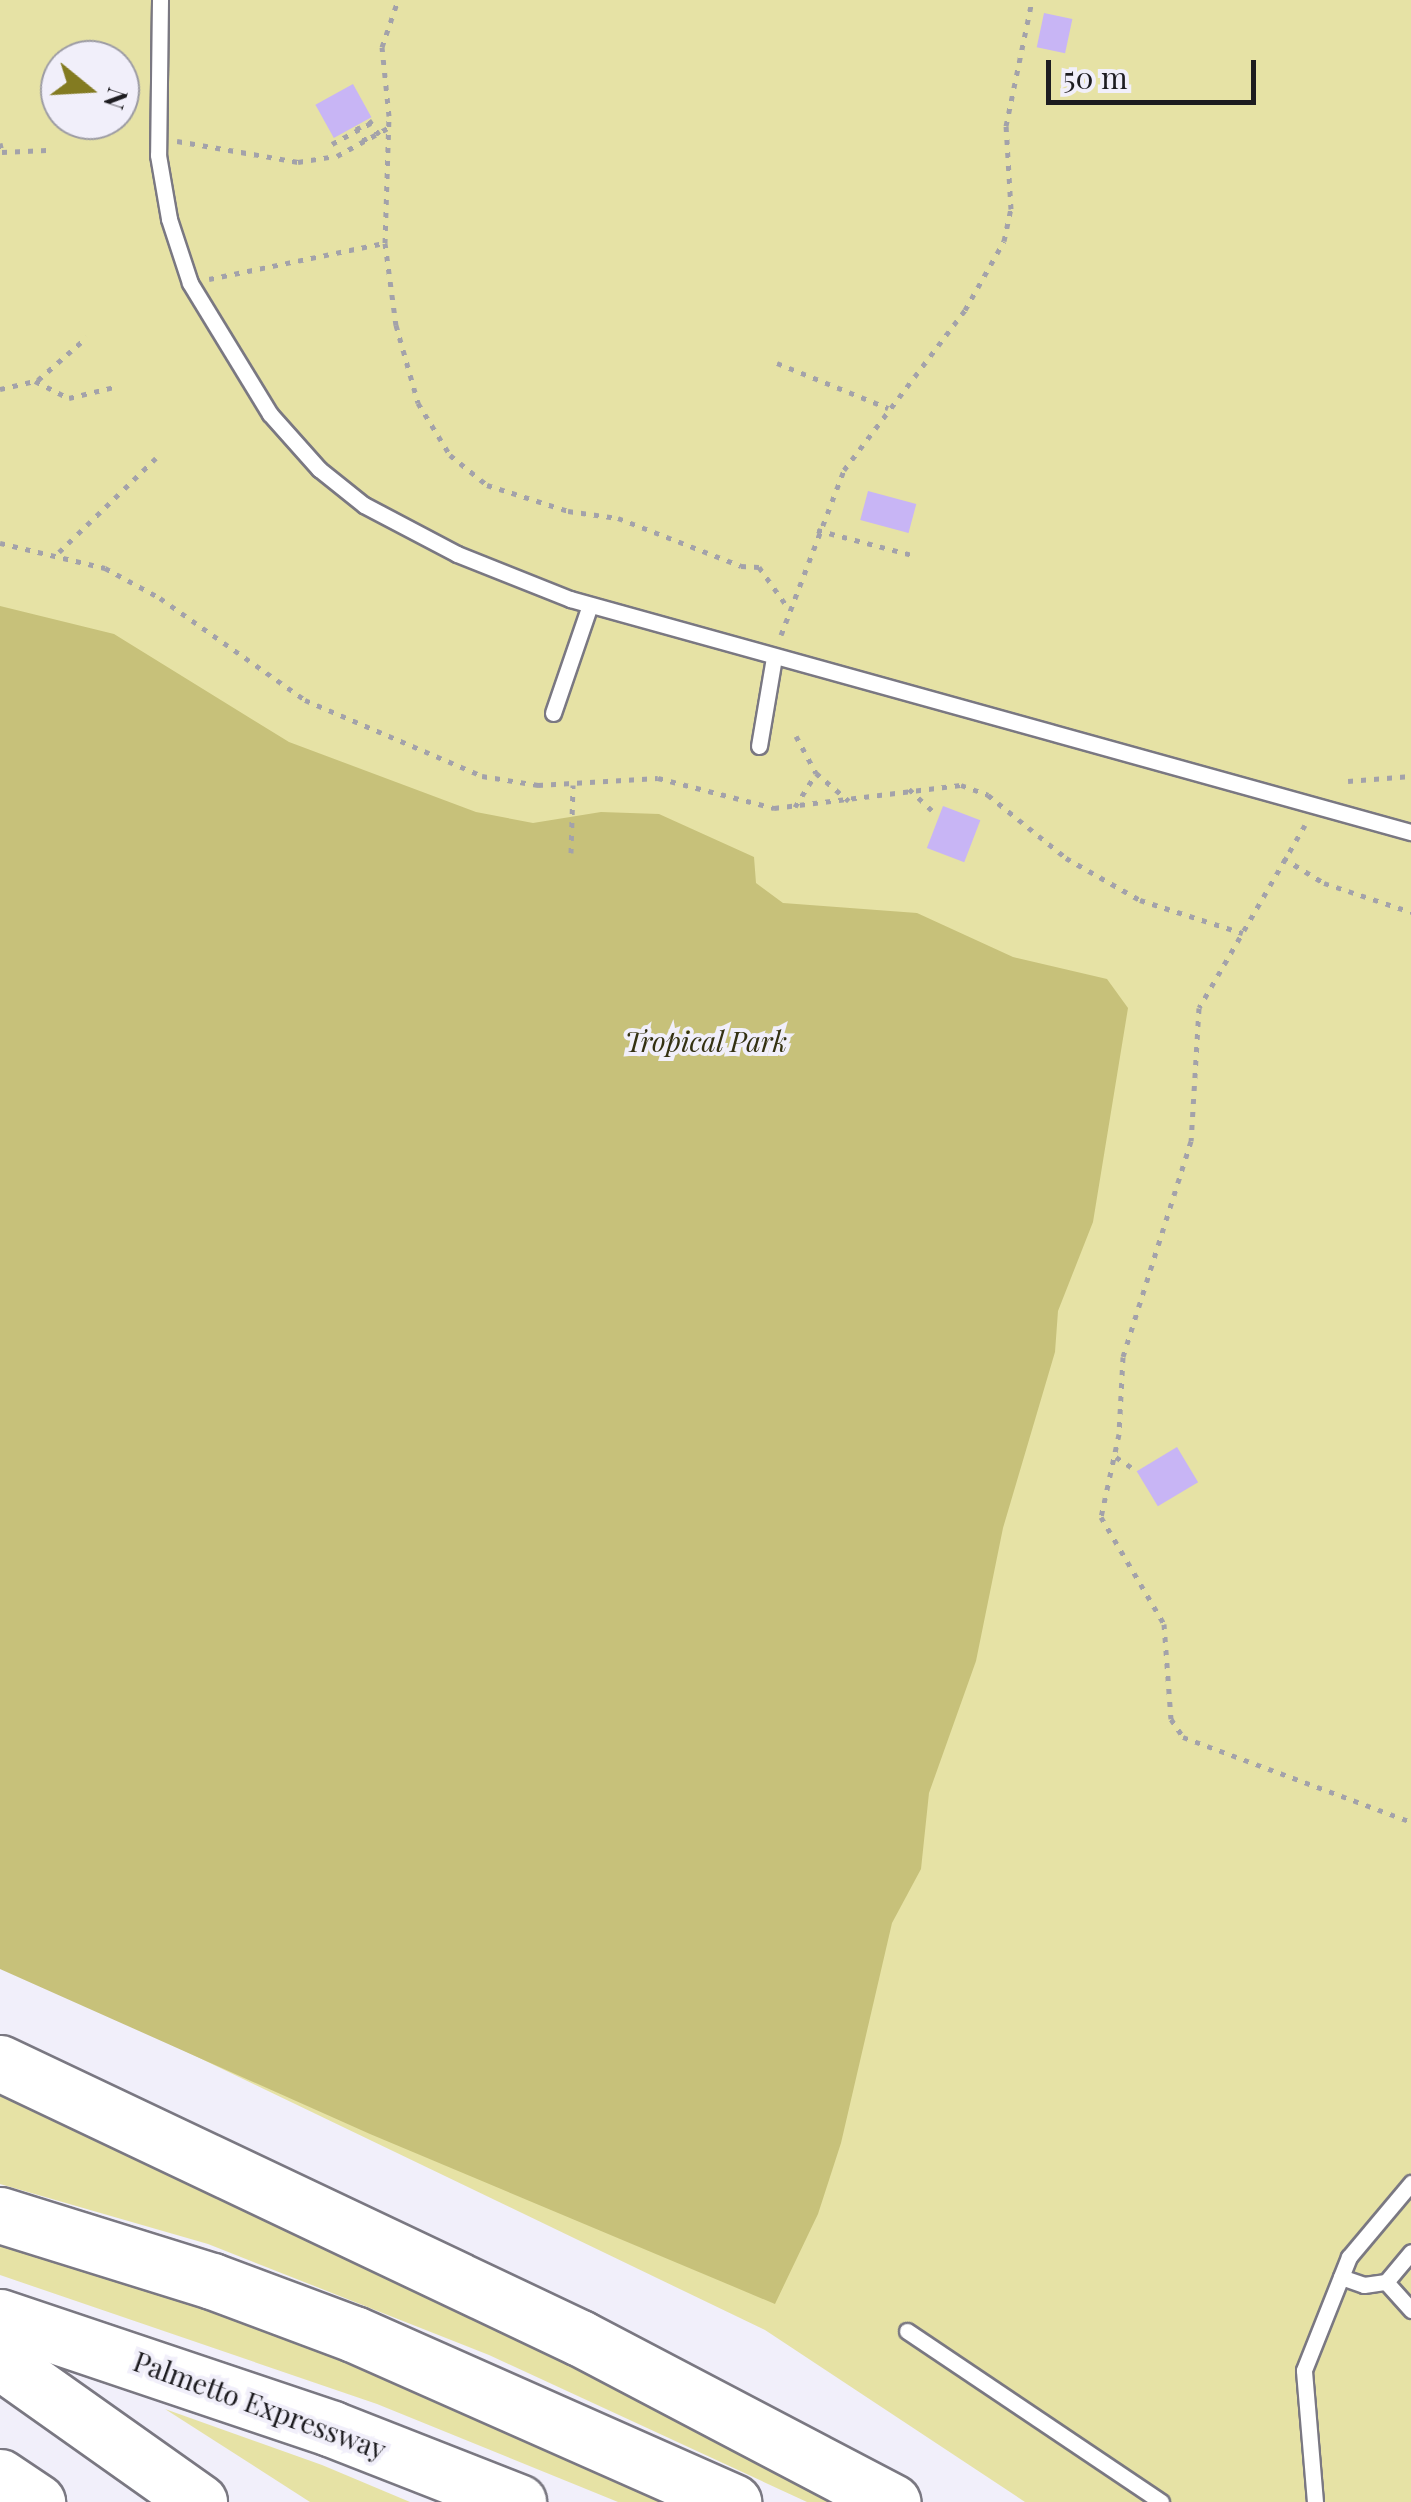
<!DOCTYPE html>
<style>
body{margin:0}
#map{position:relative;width:1411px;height:2502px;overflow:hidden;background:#f1effa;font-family:"Playfair Display",serif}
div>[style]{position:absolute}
.green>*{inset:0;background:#e6e2a5}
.water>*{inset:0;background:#c7c17a}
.building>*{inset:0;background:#c8b5f5;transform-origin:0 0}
.path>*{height:5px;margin-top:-2.5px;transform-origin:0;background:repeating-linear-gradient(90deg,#a3a2aa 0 5px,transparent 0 13px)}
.roads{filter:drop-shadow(2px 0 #7a7882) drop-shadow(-2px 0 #7a7882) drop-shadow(0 2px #7a7882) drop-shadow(0 -2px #7a7882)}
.lane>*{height:15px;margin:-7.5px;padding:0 7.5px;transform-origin:7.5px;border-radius:7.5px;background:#fff}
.highway>*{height:55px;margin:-27.5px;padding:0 27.5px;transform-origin:27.5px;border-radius:27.5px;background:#fff}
span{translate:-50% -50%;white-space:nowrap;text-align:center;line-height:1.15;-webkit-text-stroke:8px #f1effa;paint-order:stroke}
.park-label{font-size:28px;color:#343112;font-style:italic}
.street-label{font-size:28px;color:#1d1c20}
.north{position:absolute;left:40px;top:40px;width:100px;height:100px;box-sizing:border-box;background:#f1effa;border:2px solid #9c9ba3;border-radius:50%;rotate:108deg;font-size:28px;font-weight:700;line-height:40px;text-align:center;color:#1d1c20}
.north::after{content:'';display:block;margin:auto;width:35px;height:45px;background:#837b21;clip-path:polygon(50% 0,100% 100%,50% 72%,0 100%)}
.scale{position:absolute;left:1046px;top:60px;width:210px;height:45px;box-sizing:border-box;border:5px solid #1d1c20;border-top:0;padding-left:12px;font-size:30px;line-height:35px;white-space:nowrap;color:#1d1c20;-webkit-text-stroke:8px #f1effa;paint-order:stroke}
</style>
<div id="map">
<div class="green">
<div style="clip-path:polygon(evenodd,0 0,1411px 0,1411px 2502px,1025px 2502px,765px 2330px,0 1962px,0 0,60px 60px,120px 60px,120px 120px,60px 120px,60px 60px)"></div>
<div style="clip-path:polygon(0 2081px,525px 2338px,840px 2502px,807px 2502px,489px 2355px,208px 2244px,0 2184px)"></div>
<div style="clip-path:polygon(0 2241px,131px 2280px,313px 2349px,669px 2502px,618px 2502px,377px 2404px,0 2275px)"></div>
<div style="clip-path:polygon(165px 2409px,322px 2465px,410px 2502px,310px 2502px)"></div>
</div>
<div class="water">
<div style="clip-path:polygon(0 606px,114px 634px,289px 742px,476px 812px,533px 823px,601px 812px,659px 814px,754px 857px,756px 883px,783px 903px,917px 913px,1013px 957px,1107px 979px,1128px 1008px,1093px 1222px,1058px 1311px,1055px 1352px,1003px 1528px,976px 1661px,929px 1793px,921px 1869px,892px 1923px,841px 2143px,818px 2214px,775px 2304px,370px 2134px,0 1969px)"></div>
</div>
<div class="building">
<div style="left:1044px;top:13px;width:29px;height:35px;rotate:12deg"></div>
<div style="left:353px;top:84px;width:38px;height:43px;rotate:61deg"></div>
<div style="left:868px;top:491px;width:50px;height:30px;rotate:15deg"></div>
<div style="left:943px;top:806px;width:40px;height:45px;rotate:21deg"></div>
<div style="left:1177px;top:1447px;width:41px;height:47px;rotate:59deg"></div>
</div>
<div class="path">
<div style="left:369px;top:120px;width:18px;rotate:56deg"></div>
<div style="left:357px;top:126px;width:20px;rotate:60deg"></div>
<div style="left:177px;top:141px;width:123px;rotate:9.8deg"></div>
<div style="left:298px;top:162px;width:39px;rotate:-9deg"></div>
<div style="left:337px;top:156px;width:58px;rotate:-28.8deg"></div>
<div style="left:0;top:143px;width:9px;rotate:77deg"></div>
<div style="left:2px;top:152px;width:45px;rotate:-2.5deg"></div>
<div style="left:332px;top:144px;width:44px;rotate:-28.3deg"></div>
<div style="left:385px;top:243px;width:83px;rotate:82.4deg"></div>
<div style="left:396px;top:325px;width:81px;rotate:74.2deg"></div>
<div style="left:418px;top:403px;width:61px;rotate:58.4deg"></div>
<div style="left:450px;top:455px;width:48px;rotate:39deg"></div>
<div style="left:487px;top:485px;width:85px;rotate:17.8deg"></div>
<div style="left:568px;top:511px;width:50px;rotate:8deg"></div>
<div style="left:618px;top:518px;width:132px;rotate:21.3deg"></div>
<div style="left:741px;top:566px;width:18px;rotate:3deg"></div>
<div style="left:759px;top:567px;width:52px;rotate:54.5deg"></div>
<div style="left:209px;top:279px;width:180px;rotate:-11.6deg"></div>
<div style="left:385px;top:243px;width:127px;rotate:-88.2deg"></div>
<div style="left:389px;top:116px;width:69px;rotate:-95.8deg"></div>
<div style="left:382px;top:47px;width:50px;rotate:-71.2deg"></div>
<div style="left:777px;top:363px;width:120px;rotate:22.1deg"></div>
<div style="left:35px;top:381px;width:38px;rotate:27deg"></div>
<div style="left:69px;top:398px;width:46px;rotate:-13.7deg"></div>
<div style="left:0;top:389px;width:39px;rotate:-13deg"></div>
<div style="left:38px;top:380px;width:65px;rotate:-41.3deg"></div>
<div style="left:817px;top:530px;width:98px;rotate:14.7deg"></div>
<div style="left:0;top:543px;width:108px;rotate:13.4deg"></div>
<div style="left:105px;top:568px;width:63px;rotate:28.6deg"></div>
<div style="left:160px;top:598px;width:177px;rotate:35.1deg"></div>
<div style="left:305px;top:700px;width:193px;rotate:23.2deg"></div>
<div style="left:482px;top:776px;width:57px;rotate:9.1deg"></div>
<div style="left:538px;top:785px;width:120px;rotate:-3.3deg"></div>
<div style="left:658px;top:778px;width:120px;rotate:14.5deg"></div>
<div style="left:774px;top:808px;width:188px;rotate:-7deg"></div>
<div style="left:961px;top:785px;width:29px;rotate:20deg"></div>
<div style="left:988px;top:795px;width:100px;rotate:38.9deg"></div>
<div style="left:1066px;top:858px;width:85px;rotate:29.6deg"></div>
<div style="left:1140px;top:900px;width:108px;rotate:17.8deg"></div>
<div style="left:59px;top:552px;width:135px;rotate:-44.1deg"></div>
<div style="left:781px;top:635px;width:177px;rotate:-69.1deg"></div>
<div style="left:844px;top:470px;width:201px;rotate:-52.9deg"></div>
<div style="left:965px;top:310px;width:79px;rotate:-60.5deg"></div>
<div style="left:1004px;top:241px;width:33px;rotate:-78deg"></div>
<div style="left:1011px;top:209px;width:83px;rotate:-93.4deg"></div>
<div style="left:1006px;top:126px;width:129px;rotate:-78.3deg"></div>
<div style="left:796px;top:736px;width:42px;rotate:61.6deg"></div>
<div style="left:1348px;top:781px;width:63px;rotate:-4.5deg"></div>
<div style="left:909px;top:789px;width:37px;rotate:43deg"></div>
<div style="left:795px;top:807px;width:40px;rotate:-58deg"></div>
<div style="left:816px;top:773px;width:43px;rotate:40.3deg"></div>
<div style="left:1305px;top:825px;width:211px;rotate:120.1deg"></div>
<div style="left:1199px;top:1008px;width:133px;rotate:93.4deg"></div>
<div style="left:1191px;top:1141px;width:226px;rotate:107.5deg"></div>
<div style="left:1123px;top:1357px;width:77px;rotate:93deg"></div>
<div style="left:1119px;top:1434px;width:85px;rotate:102.2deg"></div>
<div style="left:1101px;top:1517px;width:124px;rotate:59.5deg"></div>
<div style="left:1164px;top:1624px;width:95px;rotate:85.8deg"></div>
<div style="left:1171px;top:1719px;width:22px;rotate:56deg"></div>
<div style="left:1183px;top:1737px;width:243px;rotate:20.4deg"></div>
<div style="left:571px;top:853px;width:68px;rotate:-88.3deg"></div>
<div style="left:1283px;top:858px;width:48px;rotate:31.4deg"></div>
<div style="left:1324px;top:883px;width:92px;rotate:18.4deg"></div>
<div style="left:1116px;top:1457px;width:22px;rotate:34deg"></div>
</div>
<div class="roads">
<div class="lane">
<div style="left:160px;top:0;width:155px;rotate:90.7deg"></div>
<div style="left:158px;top:155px;width:65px;rotate:80.2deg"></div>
<div style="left:169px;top:219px;width:67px;rotate:71.8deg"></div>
<div style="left:190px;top:283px;width:153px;rotate:58.6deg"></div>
<div style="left:270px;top:414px;width:74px;rotate:48.3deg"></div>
<div style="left:319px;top:469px;width:58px;rotate:38.7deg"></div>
<div style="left:364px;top:505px;width:105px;rotate:27.8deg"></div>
<div style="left:457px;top:554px;width:122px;rotate:21.7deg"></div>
<div style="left:570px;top:599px;width:873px;rotate:15.49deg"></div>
<div style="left:553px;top:713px;width:114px;rotate:-71.1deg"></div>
<div style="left:759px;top:746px;width:90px;rotate:-80.4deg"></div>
<div style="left:1341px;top:2277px;width:24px;rotate:19deg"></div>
<div style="left:1364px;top:2285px;width:22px;rotate:-8deg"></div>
<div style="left:1386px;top:2282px;width:39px;rotate:-50deg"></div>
<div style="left:1386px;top:2282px;width:38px;rotate:48deg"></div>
<div style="left:907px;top:2331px;width:306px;rotate:33.9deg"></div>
<div style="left:1315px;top:2502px;width:132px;rotate:-94.8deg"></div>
<div style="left:1304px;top:2370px;width:122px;rotate:-68.3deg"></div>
<div style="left:1349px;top:2257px;width:97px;rotate:-50deg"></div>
</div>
<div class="highway">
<div style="left:0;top:2063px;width:642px;rotate:25.37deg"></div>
<div style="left:580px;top:2338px;width:353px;rotate:27.7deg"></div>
<div style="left:0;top:2215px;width:222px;rotate:17.3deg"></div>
<div style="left:212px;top:2281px;width:152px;rotate:20.5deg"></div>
<div style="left:354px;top:2334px;width:415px;rotate:23.9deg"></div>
<div style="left:0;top:2317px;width:350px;rotate:18.6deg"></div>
<div style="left:332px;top:2429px;width:200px;rotate:21.4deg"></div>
<div style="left:0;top:2361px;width:244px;rotate:35.3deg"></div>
<div style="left:0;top:2477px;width:45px;rotate:34deg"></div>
</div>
</div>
<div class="park-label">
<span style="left:706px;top:1041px">Tropical Park</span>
</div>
<div class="street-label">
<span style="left:260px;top:2405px;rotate:20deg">Palmetto Expressway</span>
</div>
<div class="north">N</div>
<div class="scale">50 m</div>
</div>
